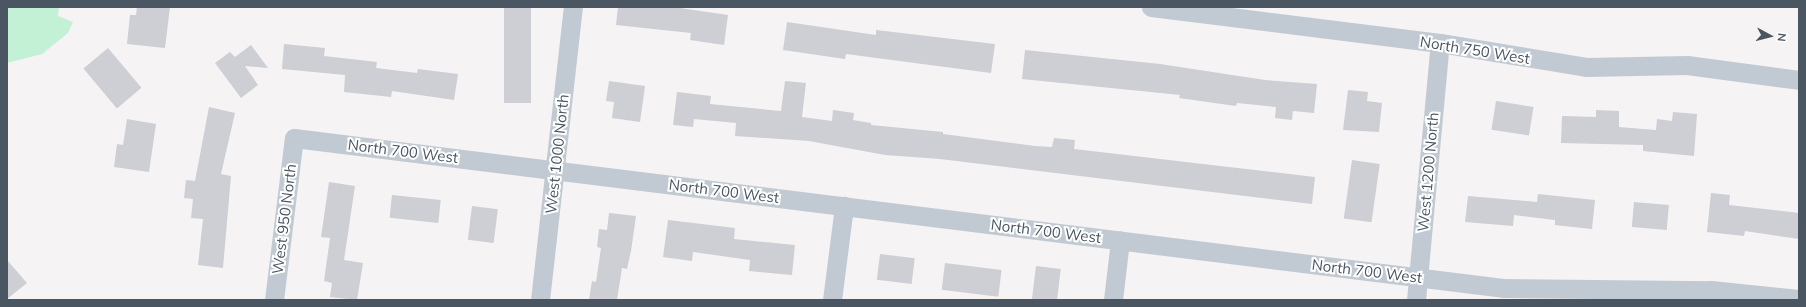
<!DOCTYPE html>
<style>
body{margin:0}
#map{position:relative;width:1806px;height:307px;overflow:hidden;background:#f5f3f3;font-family:Mulish,sans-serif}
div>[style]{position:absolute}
.green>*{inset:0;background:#c3f1d5}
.building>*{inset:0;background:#cdcfd5;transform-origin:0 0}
.minor>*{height:19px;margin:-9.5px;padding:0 9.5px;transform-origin:9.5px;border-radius:9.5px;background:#c1cad2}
span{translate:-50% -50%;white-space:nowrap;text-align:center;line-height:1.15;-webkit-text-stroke:4px #fff;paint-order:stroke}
.street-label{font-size:15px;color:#4a5661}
.frame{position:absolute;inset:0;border:8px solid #4a5661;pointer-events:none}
.north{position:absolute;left:1750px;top:16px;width:40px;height:40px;-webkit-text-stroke:3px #fff;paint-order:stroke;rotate:97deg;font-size:11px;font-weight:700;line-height:16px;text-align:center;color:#4a5661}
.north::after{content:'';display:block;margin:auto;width:14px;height:18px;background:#4a5661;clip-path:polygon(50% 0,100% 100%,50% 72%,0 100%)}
</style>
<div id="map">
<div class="green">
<div style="clip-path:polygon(7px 7px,59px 7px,58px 16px,73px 22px,68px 33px,42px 54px,7px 63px)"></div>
</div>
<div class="building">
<div style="clip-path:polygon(137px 7px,170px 7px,165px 48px,127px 44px,130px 15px,136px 15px)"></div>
<div style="left:504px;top:7px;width:27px;height:96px"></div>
<div style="clip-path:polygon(618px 7px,673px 7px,728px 15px,724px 45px,690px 40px,691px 33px,616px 25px)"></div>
<div style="clip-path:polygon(787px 22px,876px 35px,876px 30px,995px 44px,991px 73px,846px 54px,845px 59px,783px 50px)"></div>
<div style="clip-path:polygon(284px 44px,325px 48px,324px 56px,377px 62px,376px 68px,417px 73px,418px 69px,458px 74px,454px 100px,392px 91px,391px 97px,344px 92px,345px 75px,282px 69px)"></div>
<div style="clip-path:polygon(251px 45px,268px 68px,245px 66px,258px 85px,241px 98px,215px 63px,230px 52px,235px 57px)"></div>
<div style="left:108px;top:48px;width:52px;height:32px;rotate:50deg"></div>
<div style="clip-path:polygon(1025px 50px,1160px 64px,1265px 80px,1317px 84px,1314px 113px,1293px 111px,1292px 120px,1275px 118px,1276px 107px,1237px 103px,1236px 106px,1179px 98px,1180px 95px,1022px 79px)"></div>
<div style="clip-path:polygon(609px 81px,645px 86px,640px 122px,612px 118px,614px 102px,606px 101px)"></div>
<div style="clip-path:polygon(785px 81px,806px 83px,802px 117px,832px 121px,833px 110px,854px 113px,853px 120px,871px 123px,871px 125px,943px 132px,943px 134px,1035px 146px,1052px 147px,1054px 138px,1075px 140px,1074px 149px,1315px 177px,1312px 204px,940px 159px,885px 155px,809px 141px,735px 136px,736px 123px,694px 119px,693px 127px,673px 125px,677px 92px,711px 96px,710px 104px,781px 111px)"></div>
<div style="clip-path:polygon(1348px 90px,1368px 92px,1367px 101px,1382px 103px,1379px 132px,1343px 130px)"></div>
<div style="left:1496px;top:101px;width:38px;height:29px;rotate:9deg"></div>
<div style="clip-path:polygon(209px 107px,235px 113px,221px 174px,231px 176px,223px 268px,198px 265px,203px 219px,191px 218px,193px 199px,184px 198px,186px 180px,195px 181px)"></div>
<div style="clip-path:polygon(1596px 110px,1619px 111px,1619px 127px,1656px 130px,1657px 119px,1672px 121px,1673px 112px,1697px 114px,1694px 156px,1643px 151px,1643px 145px,1561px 143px,1562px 116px,1596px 117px)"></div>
<div style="clip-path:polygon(127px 119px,156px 124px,149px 172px,114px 167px,117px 144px,123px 145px)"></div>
<div style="left:1352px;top:160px;width:28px;height:59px;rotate:8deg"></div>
<div style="clip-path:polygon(329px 182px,355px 186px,344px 260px,363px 263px,357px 300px,330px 297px,332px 283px,324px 281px,330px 238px,321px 237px)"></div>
<div style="clip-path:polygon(1711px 193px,1730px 195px,1729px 205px,1799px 213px,1799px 239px,1745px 231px,1744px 236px,1707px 232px)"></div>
<div style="clip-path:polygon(1538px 194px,1595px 200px,1592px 229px,1555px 225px,1555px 220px,1514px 215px,1513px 226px,1465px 222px,1468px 196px,1537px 202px)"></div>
<div style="left:392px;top:195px;width:49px;height:23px;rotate:6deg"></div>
<div style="left:1634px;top:202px;width:35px;height:25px;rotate:5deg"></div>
<div style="left:472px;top:206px;width:26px;height:34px;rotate:7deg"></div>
<div style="clip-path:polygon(609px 213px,636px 216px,631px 251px,627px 269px,622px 268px,617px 300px,589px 300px,592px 281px,596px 282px,601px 248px,597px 247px,599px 229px,607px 230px)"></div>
<div style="clip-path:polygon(668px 220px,735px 228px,734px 239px,795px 245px,792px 275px,749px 271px,750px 260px,693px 252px,692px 261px,663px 257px)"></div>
<div style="left:880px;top:254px;width:35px;height:26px;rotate:7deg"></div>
<div style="clip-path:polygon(7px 260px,27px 283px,7px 299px)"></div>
<div style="left:945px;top:263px;width:57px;height:27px;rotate:7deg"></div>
<div style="left:1036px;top:266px;width:25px;height:34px;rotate:7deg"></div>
</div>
<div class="minor">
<div style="left:1151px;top:7px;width:291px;rotate:7.1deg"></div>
<div style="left:1440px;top:43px;width:148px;rotate:9.3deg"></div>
<div style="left:1586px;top:67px;width:101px;rotate:-1.1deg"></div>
<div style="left:1687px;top:65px;width:113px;rotate:7.6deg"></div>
<div style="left:274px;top:300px;width:163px;rotate:-83deg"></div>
<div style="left:294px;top:138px;width:1218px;rotate:7.07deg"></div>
<div style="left:1503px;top:288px;width:208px;rotate:0.6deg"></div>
<div style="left:1711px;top:290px;width:88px;rotate:5.8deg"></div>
<div style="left:540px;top:300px;width:295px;rotate:-83.6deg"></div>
<div style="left:832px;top:300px;width:95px;rotate:-82.7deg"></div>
<div style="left:1113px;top:300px;width:60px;rotate:-83.3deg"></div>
<div style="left:1416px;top:300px;width:258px;rotate:-84.7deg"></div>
</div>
<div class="street-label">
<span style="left:1475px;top:50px;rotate:9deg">North 750 West</span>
<span style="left:403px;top:151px;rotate:7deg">North 700 West</span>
<span style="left:557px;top:154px;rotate:-84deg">West 1000 North</span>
<span style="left:1428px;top:172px;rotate:-85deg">West 1200 North</span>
<span style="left:724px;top:191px;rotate:7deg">North 700 West</span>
<span style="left:284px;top:219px;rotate:-83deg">West 950 North</span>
<span style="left:1046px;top:231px;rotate:7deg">North 700 West</span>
<span style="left:1367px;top:271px;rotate:7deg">North 700 West</span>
</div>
<div class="frame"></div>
<div class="north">N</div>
</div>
